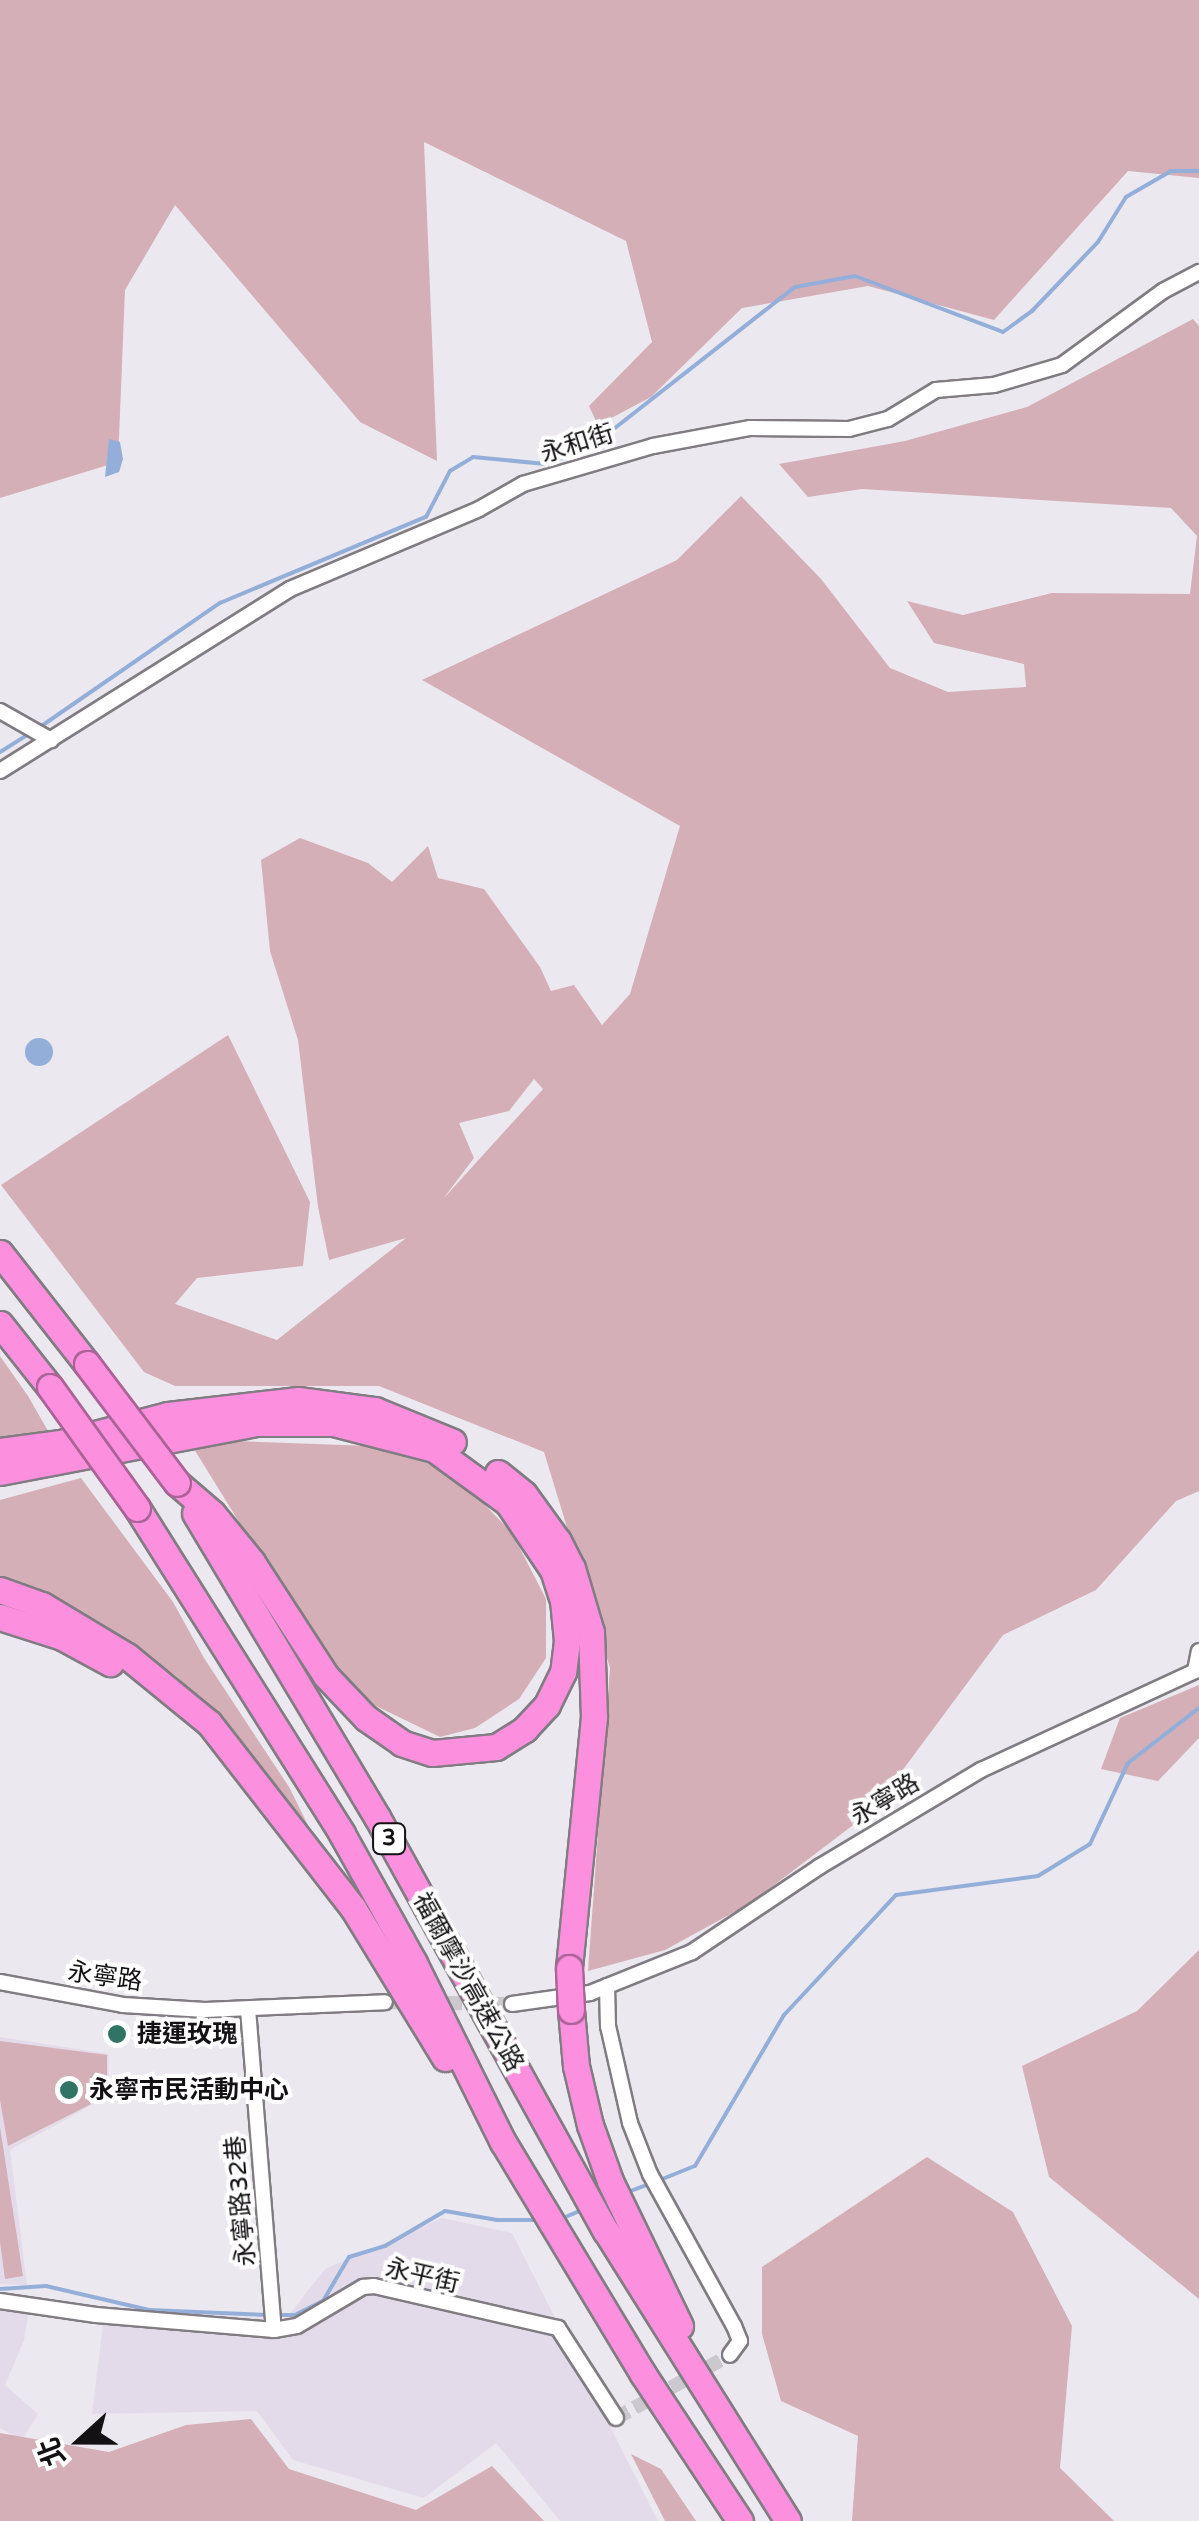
<!DOCTYPE html>
<meta charset="utf-8">
<style>
body{margin:0}
#map{position:relative;width:1199px;height:2521px;overflow:hidden;background:#ece8ef;font-family:"Varela Round","Noto Sans TC",sans-serif}
div>[style]{position:absolute}
.built>*{inset:0;background:#e3dbe9}
.green>*{inset:0;background:#d5afb7}
.water>*{inset:0;background:#93afd9}
.round{border-radius:50%}
.stream>*{height:4px;margin:-2px;padding:0 2px;transform-origin:2px;border-radius:2px;background:#93afd9}
.minor-tunnel>*{height:14px;margin-top:-7px;transform-origin:0;background:repeating-linear-gradient(90deg,#cbc8ce 0 14px,transparent 0 21px)}
.roads{filter:drop-shadow(2px 0 #807c82) drop-shadow(-2px 0 #807c82) drop-shadow(0 2px #807c82) drop-shadow(0 -2px #807c82)}
.minor>*{height:14px;margin:-7px;padding:0 7px;transform-origin:7px;border-radius:7px;background:#fff}
.motorway>*{height:25px;margin:-12.5px;padding:0 12.5px;transform-origin:12.5px;border-radius:12.5px;background:#fc8fde}
.bridges{filter:drop-shadow(2px 0 #aa6397) drop-shadow(-2px 0 #aa6397) drop-shadow(0 2px #aa6397) drop-shadow(0 -2px #aa6397)}
.motorway-bridge>*{height:25px;margin:-12.5px;padding:0 12.5px;transform-origin:12.5px;border-radius:12.5px;background:#fc8fde}
.dots>*{width:28px;height:28px;translate:-50% -50%;box-sizing:border-box;border:5px solid #fff;border-radius:50%}
span{translate:-50% -50%;white-space:nowrap;text-align:center;line-height:1.15;-webkit-text-stroke:8px #fff;paint-order:stroke}
.shield-label span{padding:2px 8px;background:#fff;border:2px solid;border-radius:8px;-webkit-text-stroke-width:0}
.shield-label{font-size:22px;color:#131113;font-weight:700}
.street-label{font-size:25px;color:#131113}
.poi-label{font-size:25px;color:#131113;font-weight:700}
.left{translate:0 -50%;text-align:left}
.north{position:absolute;left:30px;top:2391px;width:100px;height:100px;-webkit-text-stroke:8px #fff;paint-order:stroke;rotate:249deg;font-size:28px;font-weight:700;line-height:40px;text-align:center;color:#131113}
.north::after{content:'';display:block;margin:auto;width:35px;height:45px;background:#131113;clip-path:polygon(50% 0,100% 100%,50% 72%,0 100%)}
</style>
<div id="map">
<div class="built">
<div style="clip-path:polygon(0 2037px,109px 2054px,108px 2096px,10px 2150px,27px 2285px,0 2284px)"></div>
<div style="clip-path:polygon(442px 2218px,512px 2233px,658px 2521px,560px 2521px,496px 2443px,424px 2498px,293px 2460px,257px 2411px,92px 2414px,105px 2308px,285px 2320px,325px 2269px)"></div>
<div style="clip-path:polygon(0 2295px,31px 2297px,24px 2340px,5px 2385px,38px 2414px,22px 2440px,0 2428px)"></div>
</div>
<div class="green">
<div style="clip-path:polygon(0 0,1199px 0,1199px 178px,1128px 171px,994px 320px,868px 286px,742px 308px,651px 397px,598px 425px,589px 406px,652px 342px,626px 241px,424px 142px,437px 461px,360px 422px,175px 205px,125px 290px,118px 462px,0 498px)"></div>
<div style="clip-path:polygon(evenodd,1193px 319px,1199px 326px,1199px 1491px,1176px 1501px,1096px 1590px,1003px 1635px,873px 1810px,749px 1904px,665px 1950px,588px 1971px,610px 1668px,544px 1452px,379px 1386px,175px 1386px,144px 1372px,1px 1185px,228px 1035px,310px 1202px,303px 1266px,197px 1278px,175px 1304px,277px 1340px,406px 1238px,329px 1260px,318px 1207px,298px 1040px,270px 951px,261px 860px,300px 838px,368px 863px,392px 882px,428px 846px,438px 878px,484px 889px,540px 967px,551px 991px,574px 985px,602px 1025px,630px 994px,680px 826px,422px 680px,677px 560px,741px 496px,821px 579px,890px 668px,948px 692px,1026px 687px,1024px 664px,934px 643px,907px 601px,963px 615px,1052px 593px,1190px 594px,1197px 536px,1171px 508px,862px 489px,808px 497px,779px 464px,905px 441px,1027px 407px,1193px 319px,534px 1079px,543px 1089px,443px 1199px,474px 1158px,459px 1123px,509px 1111px,534px 1079px)"></div>
<div style="clip-path:polygon(0 1356px,28px 1396px,51px 1436px,0 1442px)"></div>
<div style="clip-path:polygon(236px 1441px,397px 1447px,464px 1483px,512px 1533px,546px 1599px,546px 1658px,519px 1699px,475px 1728px,440px 1737px,374px 1705px,339px 1672px,291px 1606px,194px 1449px)"></div>
<div style="clip-path:polygon(81px 1478px,173px 1602px,204px 1658px,289px 1787px,309px 1827px,277px 1792px,250px 1751px,176px 1676px,142px 1652px,0 1582px,0 1500px)"></div>
<div style="clip-path:polygon(1199px 1685px,1199px 1738px,1158px 1781px,1101px 1769px,1120px 1718px)"></div>
<div style="clip-path:polygon(1199px 1950px,1199px 2299px,1049px 2177px,1022px 2066px,1137px 2011px)"></div>
<div style="clip-path:polygon(0 2041px,107px 2055px,107px 2096px,8px 2146px,0 2100px)"></div>
<div style="clip-path:polygon(0 2127px,23px 2276px,5px 2279px,0 2242px)"></div>
<div style="clip-path:polygon(927px 2157px,1013px 2212px,1072px 2326px,1060px 2468px,1114px 2521px,852px 2521px,858px 2436px,781px 2401px,762px 2334px,762px 2267px)"></div>
<div style="clip-path:polygon(251px 2419px,289px 2469px,416px 2510px,492px 2466px,544px 2521px,0 2521px,0 2433px,109px 2452px,186px 2425px)"></div>
<div style="clip-path:polygon(631px 2454px,661px 2469px,696px 2521px,665px 2521px)"></div>
</div>
<div class="water">
<div style="clip-path:polygon(109px 439px,120px 442px,123px 459px,119px 472px,105px 477px)"></div>
<div class="round" style="left:25px;top:1038px;width:28px;height:28px"></div>
</div>
<div class="stream">
<div style="left:40px;top:727px;width:219px;rotate:-34.6deg"></div>
<div style="left:220px;top:603px;width:223px;rotate:-22.7deg"></div>
<div style="left:426px;top:517px;width:52px;rotate:-62.4deg"></div>
<div style="left:450px;top:471px;width:27px;rotate:-31deg"></div>
<div style="left:473px;top:457px;width:73px;rotate:5.5deg"></div>
<div style="left:546px;top:464px;width:49px;rotate:-21.4deg"></div>
<div style="left:592px;top:446px;width:258px;rotate:-38.1deg"></div>
<div style="left:795px;top:287px;width:61px;rotate:-10.4deg"></div>
<div style="left:855px;top:276px;width:158px;rotate:20.7deg"></div>
<div style="left:1003px;top:332px;width:36px;rotate:-36deg"></div>
<div style="left:1032px;top:311px;width:95px;rotate:-46.3deg"></div>
<div style="left:1098px;top:242px;width:53px;rotate:-58.1deg"></div>
<div style="left:1126px;top:197px;width:52px;rotate:-30deg"></div>
<div style="left:1171px;top:171px;width:28px"></div>
<div style="left:0;top:752px;width:38px;rotate:-32deg"></div>
<div style="left:660px;top:2180px;width:38px;rotate:-22deg"></div>
<div style="left:695px;top:2166px;width:175px;rotate:-59.5deg"></div>
<div style="left:784px;top:2015px;width:164px;rotate:-47deg"></div>
<div style="left:896px;top:1895px;width:143px;rotate:-7.6deg"></div>
<div style="left:1038px;top:1876px;width:61px;rotate:-31.6deg"></div>
<div style="left:1090px;top:1844px;width:89px;rotate:-64.9deg"></div>
<div style="left:1128px;top:1763px;width:90px;rotate:-37.8deg"></div>
<div style="left:628px;top:2192px;width:25px;rotate:-21deg"></div>
<div style="left:563px;top:2218px;width:21px;rotate:-23deg"></div>
<div style="left:0;top:2289px;width:46px;rotate:-3.7deg"></div>
<div style="left:46px;top:2286px;width:106px;rotate:13.1deg"></div>
<div style="left:149px;top:2310px;width:121px;rotate:2.4deg"></div>
<div style="left:279px;top:2315px;width:16px"></div>
<div style="left:295px;top:2315px;width:31px;rotate:-27deg"></div>
<div style="left:323px;top:2301px;width:51px;rotate:-59.4deg"></div>
<div style="left:349px;top:2257px;width:38px;rotate:-17deg"></div>
<div style="left:385px;top:2246px;width:69px;rotate:-30.3deg"></div>
<div style="left:445px;top:2211px;width:53px;rotate:9.8deg"></div>
<div style="left:497px;top:2220px;width:41px"></div>
</div>
<div class="minor-tunnel">
<div style="left:385px;top:2002px;width:127px;rotate:0.9deg"></div>
<div style="left:616px;top:2418px;width:130px;rotate:-28.9deg"></div>
</div>
<div class="roads">
<div class="minor">
<div style="left:0;top:711px;width:59px;rotate:29.6deg"></div>
<div style="left:0;top:771px;width:342px;rotate:-32.1deg"></div>
<div style="left:290px;top:589px;width:205px;rotate:-22.9deg"></div>
<div style="left:479px;top:509px;width:51px;rotate:-29.6deg"></div>
<div style="left:523px;top:484px;width:135px;rotate:-16.3deg"></div>
<div style="left:653px;top:446px;width:99px;rotate:-10.5deg"></div>
<div style="left:750px;top:428px;width:99px;rotate:0.6deg"></div>
<div style="left:849px;top:429px;width:40px;rotate:-14.4deg"></div>
<div style="left:888px;top:419px;width:56px;rotate:-31.1deg"></div>
<div style="left:936px;top:390px;width:58px;rotate:-4.9deg"></div>
<div style="left:994px;top:385px;width:71px;rotate:-16.4deg"></div>
<div style="left:1062px;top:365px;width:125px;rotate:-36.2deg"></div>
<div style="left:1163px;top:291px;width:41px;rotate:-27.8deg"></div>
<div style="left:0;top:1982px;width:125px;rotate:10.6deg"></div>
<div style="left:123px;top:2005px;width:82px;rotate:3.5deg"></div>
<div style="left:205px;top:2010px;width:180px;rotate:-2.5deg"></div>
<div style="left:607px;top:1986px;width:40px;rotate:88.6deg"></div>
<div style="left:608px;top:2026px;width:99px;rotate:77.2deg"></div>
<div style="left:630px;top:2123px;width:55px;rotate:68.6deg"></div>
<div style="left:650px;top:2174px;width:174px;rotate:61.1deg"></div>
<div style="left:734px;top:2326px;width:16px;rotate:68deg"></div>
<div style="left:740px;top:2341px;width:17px;rotate:126deg"></div>
<div style="left:512px;top:2004px;width:79px;rotate:-8deg"></div>
<div style="left:590px;top:1993px;width:110px;rotate:-21.9deg"></div>
<div style="left:692px;top:1952px;width:153px;rotate:-33.8deg"></div>
<div style="left:819px;top:1867px;width:189px;rotate:-30.9deg"></div>
<div style="left:981px;top:1770px;width:236px;rotate:-24.8deg"></div>
<div style="left:1195px;top:1671px;width:20px;rotate:-79deg"></div>
<div style="left:248px;top:2009px;width:322px;rotate:85.4deg"></div>
<div style="left:0;top:2301px;width:97px;rotate:8.3deg"></div>
<div style="left:96px;top:2315px;width:179px;rotate:4.8deg"></div>
<div style="left:274px;top:2330px;width:23px;rotate:-10deg"></div>
<div style="left:297px;top:2326px;width:77px;rotate:-30.6deg"></div>
<div style="left:363px;top:2287px;width:11px;rotate:-5deg"></div>
<div style="left:374px;top:2286px;width:189px;rotate:12.9deg"></div>
<div style="left:558px;top:2328px;width:107px;rotate:57.2deg"></div>
</div>
<div class="motorway">
<div style="left:0;top:1253px;width:141px;rotate:51.9deg"></div>
<div style="left:0;top:1324px;width:80px;rotate:51.6deg"></div>
<div style="left:0;top:1451px;width:61px;rotate:-7.6deg"></div>
<div style="left:60px;top:1443px;width:112px;rotate:-14.5deg"></div>
<div style="left:168px;top:1415px;width:131px;rotate:-6.6deg"></div>
<div style="left:298px;top:1400px;width:78px;rotate:7.4deg"></div>
<div style="left:375px;top:1410px;width:84px;rotate:22.3deg"></div>
<div style="left:0;top:1472px;width:261px;rotate:-10.8deg"></div>
<div style="left:256px;top:1423px;width:77px"></div>
<div style="left:333px;top:1423px;width:104px;rotate:14.4deg"></div>
<div style="left:434px;top:1449px;width:92px;rotate:36.1deg"></div>
<div style="left:508px;top:1503px;width:81px;rotate:56.1deg"></div>
<div style="left:553px;top:1570px;width:32px;rotate:72deg"></div>
<div style="left:563px;top:1600px;width:41px;rotate:84.4deg"></div>
<div style="left:567px;top:1641px;width:31px;rotate:97deg"></div>
<div style="left:563px;top:1672px;width:37px;rotate:116deg"></div>
<div style="left:547px;top:1705px;width:33px;rotate:133deg"></div>
<div style="left:525px;top:1729px;width:34px;rotate:148deg"></div>
<div style="left:496px;top:1747px;width:64px;rotate:174.6deg"></div>
<div style="left:432px;top:1753px;width:32px;rotate:-162deg"></div>
<div style="left:402px;top:1743px;width:44px;rotate:-145.2deg"></div>
<div style="left:366px;top:1718px;width:58px;rotate:-133.6deg"></div>
<div style="left:326px;top:1676px;width:136px;rotate:-123deg"></div>
<div style="left:252px;top:1562px;width:63px;rotate:-129.2deg"></div>
<div style="left:212px;top:1513px;width:46px;rotate:-139.4deg"></div>
<div style="left:498px;top:1473px;width:33px;rotate:39deg"></div>
<div style="left:524px;top:1494px;width:58px;rotate:54.1deg"></div>
<div style="left:558px;top:1541px;width:30px;rotate:63deg"></div>
<div style="left:572px;top:1568px;width:67px;rotate:73.5deg"></div>
<div style="left:591px;top:1632px;width:85px;rotate:88deg"></div>
<div style="left:594px;top:1717px;width:252px;rotate:95.7deg"></div>
<div style="left:137px;top:1508px;width:385px;rotate:57.8deg"></div>
<div style="left:342px;top:1834px;width:148px;rotate:60.8deg"></div>
<div style="left:414px;top:1963px;width:200px;rotate:63.6deg"></div>
<div style="left:503px;top:2142px;width:271px;rotate:58.9deg"></div>
<div style="left:643px;top:2374px;width:176px;rotate:56.6deg"></div>
<div style="left:195px;top:1513px;width:354px;rotate:59.1deg"></div>
<div style="left:377px;top:1817px;width:473px;rotate:61.1deg"></div>
<div style="left:606px;top:2231px;width:342px;rotate:57.9deg"></div>
<div style="left:0;top:1590px;width:45px;rotate:19.7deg"></div>
<div style="left:42px;top:1605px;width:99px;rotate:31deg"></div>
<div style="left:127px;top:1656px;width:106px;rotate:39.3deg"></div>
<div style="left:209px;top:1723px;width:234px;rotate:52.1deg"></div>
<div style="left:353px;top:1908px;width:176px;rotate:58.5deg"></div>
<div style="left:0;top:1617px;width:65px;rotate:17.9deg"></div>
<div style="left:62px;top:1637px;width:55px;rotate:28.4deg"></div>
<div style="left:571px;top:2010px;width:56px;rotate:84.9deg"></div>
<div style="left:576px;top:2066px;width:61px;rotate:76.7deg"></div>
<div style="left:590px;top:2125px;width:59px;rotate:70.3deg"></div>
<div style="left:610px;top:2181px;width:161px;rotate:64.2deg"></div>
</div>
</div>
<div class="bridges">
<div class="motorway-bridge">
<div style="left:87px;top:1364px;width:149px;rotate:52.9deg"></div>
<div style="left:50px;top:1387px;width:149px;rotate:54.3deg"></div>
<div style="left:569px;top:1968px;width:42px;rotate:87.3deg"></div>
</div>
</div>
<div class="dots">
<div style="left:117px;top:2034px;background:#307466"></div>
<div style="left:69px;top:2090px;background:#307466"></div>
</div>
<div class="shield-label">
<span style="left:389px;top:1839px">3</span>
</div>
<div class="street-label">
<span style="left:577px;top:444px;rotate:-17deg">永和街</span>
<span style="left:885px;top:1800px;rotate:-31deg">永寧路</span>
<span style="left:105px;top:1977px;rotate:8deg">永寧路</span>
<span style="left:468px;top:1982px;rotate:61deg">福爾摩沙高速公路</span>
<span style="left:241px;top:2201px;rotate:-95deg">永寧路32巷</span>
<span style="left:422px;top:2276px;rotate:13deg">永平街</span>
</div>
<div class="poi-label">
<span class="left" style="left:137px;top:2034px">捷運玫瑰</span>
<span class="left" style="left:89px;top:2090px">永寧市民活動中心</span>
</div>
<div class="north">北</div>
</div>
